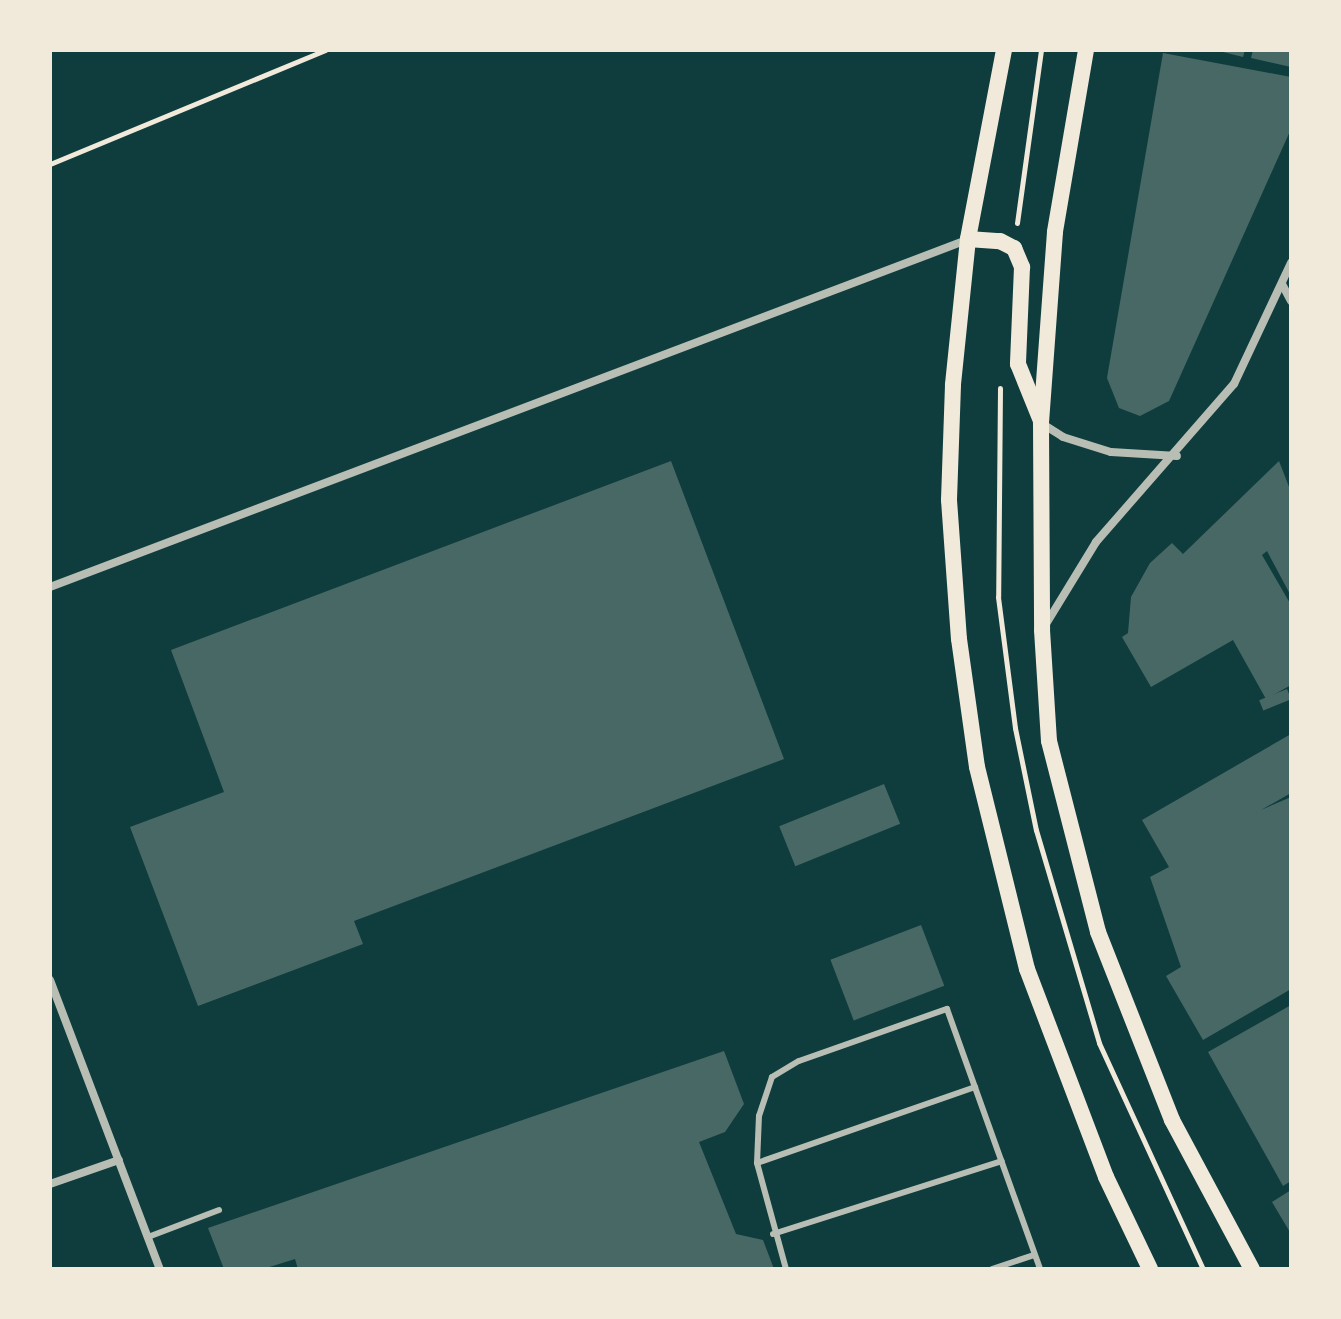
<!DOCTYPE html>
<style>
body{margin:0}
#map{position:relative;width:1341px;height:1319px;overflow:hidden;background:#0f3d3e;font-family:"Archivo Narrow",sans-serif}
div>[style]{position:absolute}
.building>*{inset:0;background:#486865;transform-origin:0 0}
.path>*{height:5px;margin:-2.5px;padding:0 2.5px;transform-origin:2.5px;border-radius:2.5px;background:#f1e9da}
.service>*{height:6px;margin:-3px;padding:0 3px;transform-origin:3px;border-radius:3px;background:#b8beb3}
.minor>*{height:8px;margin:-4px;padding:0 4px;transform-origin:4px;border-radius:4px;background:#b8beb3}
.secondary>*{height:16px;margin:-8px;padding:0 8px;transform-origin:8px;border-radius:8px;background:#f1e9da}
span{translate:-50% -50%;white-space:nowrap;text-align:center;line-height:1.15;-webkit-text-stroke:8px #f1e9da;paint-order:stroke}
.frame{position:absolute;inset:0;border:52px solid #f1e9da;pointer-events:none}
</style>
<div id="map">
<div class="building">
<div style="clip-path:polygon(1215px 50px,1245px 50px,1243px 57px)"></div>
<div style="clip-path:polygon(1253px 50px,1291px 50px,1291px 67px,1251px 58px)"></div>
<div style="clip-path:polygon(1163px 53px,1291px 77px,1291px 129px,1169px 401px,1140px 416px,1119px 408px,1107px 378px)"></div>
<div style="clip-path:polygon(671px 461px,784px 759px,354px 921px,363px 944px,198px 1006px,130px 827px,224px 792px,171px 650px)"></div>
<div style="clip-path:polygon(1279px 461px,1291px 492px,1291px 596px,1267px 551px,1262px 555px,1291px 605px,1291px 685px,1266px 699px,1233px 640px,1151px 687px,1122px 637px,1128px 633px,1131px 597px,1150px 563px,1172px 543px,1183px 554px)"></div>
<div style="left:1287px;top:689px;width:11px;height:30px;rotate:68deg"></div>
<div style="clip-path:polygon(1291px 734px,1291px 793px,1261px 810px,1291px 797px,1291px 989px,1203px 1040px,1166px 976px,1181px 967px,1150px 877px,1169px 867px,1142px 820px)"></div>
<div style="left:884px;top:784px;width:43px;height:113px;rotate:68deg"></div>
<div style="left:921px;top:925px;width:65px;height:97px;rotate:69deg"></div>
<div style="clip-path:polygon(1291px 1005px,1291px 1181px,1283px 1186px,1208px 1052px)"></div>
<div style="clip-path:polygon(724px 1051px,744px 1104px,725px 1132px,699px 1142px,736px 1234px,763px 1240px,774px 1269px,298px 1269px,295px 1259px,263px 1269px,224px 1269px,208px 1228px)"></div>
<div style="clip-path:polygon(1291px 1190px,1291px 1234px,1272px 1202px)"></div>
</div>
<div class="path">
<div style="left:50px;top:164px;width:298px;rotate:-22.5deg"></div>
<div style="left:1017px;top:223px;width:175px;rotate:-82.1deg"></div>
<div style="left:1000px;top:388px;width:209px;rotate:90.5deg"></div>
<div style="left:998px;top:597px;width:132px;rotate:82.6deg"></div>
<div style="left:1015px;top:728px;width:104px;rotate:78.4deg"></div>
<div style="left:1036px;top:830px;width:222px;rotate:73.5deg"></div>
<div style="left:1099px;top:1043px;width:249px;rotate:65.3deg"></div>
</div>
<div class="service">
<div style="left:757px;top:1163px;width:231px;rotate:-19.2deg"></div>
<div style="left:773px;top:1234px;width:240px;rotate:-17.7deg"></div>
<div style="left:148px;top:1237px;width:76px;rotate:-20.8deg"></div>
<div style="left:786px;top:1269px;width:110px;rotate:-105.3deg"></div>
<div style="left:757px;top:1163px;width:47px;rotate:-87.6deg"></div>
<div style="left:759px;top:1116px;width:41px;rotate:-71.6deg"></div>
<div style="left:772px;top:1077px;width:31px;rotate:-31deg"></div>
<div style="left:799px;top:1061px;width:157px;rotate:-19.4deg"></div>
<div style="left:947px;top:1009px;width:276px;rotate:70.3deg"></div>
<div style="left:992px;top:1269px;width:44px;rotate:-18.4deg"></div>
</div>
<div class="minor">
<div style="left:1282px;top:284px;width:19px;rotate:62deg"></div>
<div style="left:1041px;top:423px;width:26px;rotate:32deg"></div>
<div style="left:1063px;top:437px;width:50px;rotate:17.4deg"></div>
<div style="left:1111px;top:452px;width:66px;rotate:3.5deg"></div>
<div style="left:50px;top:587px;width:980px;rotate:-20.73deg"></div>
<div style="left:1046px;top:624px;width:96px;rotate:-58.6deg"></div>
<div style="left:1096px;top:542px;width:210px;rotate:-48.9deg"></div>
<div style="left:1234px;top:384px;width:134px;rotate:-64.8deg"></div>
<div style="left:50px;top:980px;width:309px;rotate:69.2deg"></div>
<div style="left:50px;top:1184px;width:73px;rotate:-19.2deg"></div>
</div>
<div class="secondary">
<div style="left:1004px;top:50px;width:192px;rotate:100.8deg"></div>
<div style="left:968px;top:239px;width:147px;rotate:95.9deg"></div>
<div style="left:953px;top:385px;width:115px;rotate:92deg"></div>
<div style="left:949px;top:500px;width:139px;rotate:85.9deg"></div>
<div style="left:959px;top:639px;width:129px;rotate:82deg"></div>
<div style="left:977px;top:767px;width:208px;rotate:76.1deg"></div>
<div style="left:1027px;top:969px;width:222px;rotate:69.2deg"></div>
<div style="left:1106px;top:1177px;width:102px;rotate:64.4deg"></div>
<div style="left:1086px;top:50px;width:185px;rotate:99.7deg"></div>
<div style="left:1055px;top:232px;width:192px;rotate:94.2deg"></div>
<div style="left:1041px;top:423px;width:207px;rotate:89.7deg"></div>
<div style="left:1042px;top:630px;width:111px;rotate:86.4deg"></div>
<div style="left:1049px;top:741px;width:197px;rotate:75.6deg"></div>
<div style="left:1098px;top:932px;width:202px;rotate:68.5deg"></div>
<div style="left:1172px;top:1120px;width:169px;rotate:61.8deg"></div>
<div style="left:968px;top:239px;width:32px;rotate:4deg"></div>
<div style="left:1000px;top:241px;width:16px;rotate:27deg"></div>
<div style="left:1014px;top:248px;width:21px;rotate:67deg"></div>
<div style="left:1022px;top:267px;width:97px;rotate:92.4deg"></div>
<div style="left:1018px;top:364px;width:61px;rotate:68deg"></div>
</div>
<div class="frame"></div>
</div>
